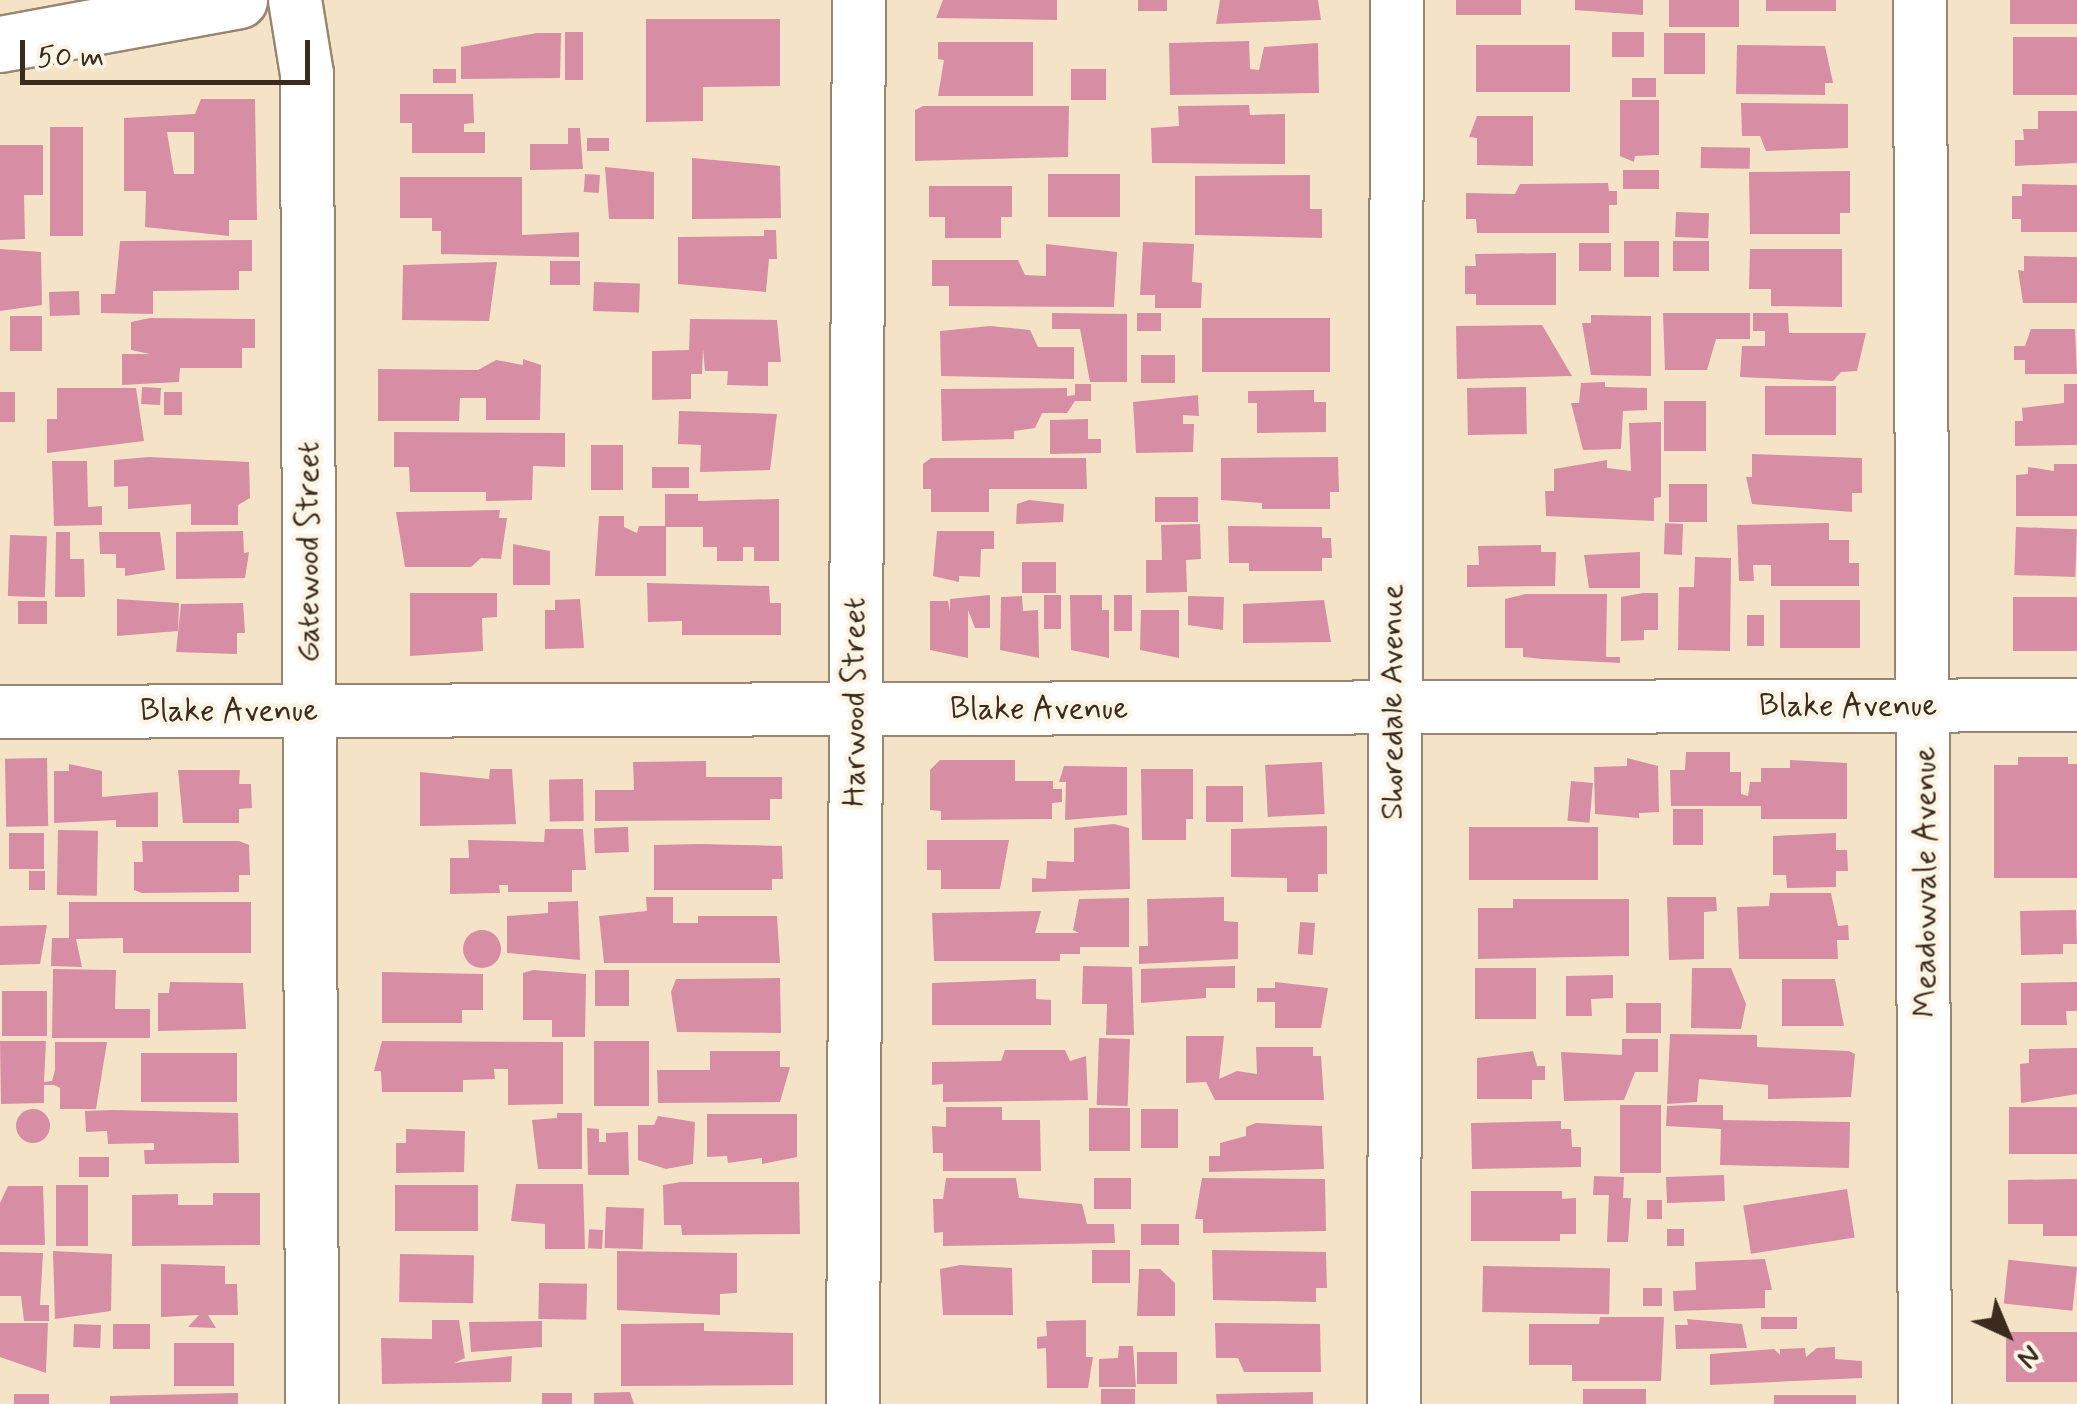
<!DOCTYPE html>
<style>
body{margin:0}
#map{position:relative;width:2077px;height:1404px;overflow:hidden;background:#f4e3c7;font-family:Mynerve,sans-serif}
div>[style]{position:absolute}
.building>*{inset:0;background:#d78ea5;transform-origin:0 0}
.round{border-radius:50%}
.roads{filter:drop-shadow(2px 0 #988672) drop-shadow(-2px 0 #988672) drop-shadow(0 2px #988672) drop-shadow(0 -2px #988672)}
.minor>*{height:52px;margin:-26px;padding:0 26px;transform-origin:26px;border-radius:26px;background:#fff}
.major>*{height:55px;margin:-27.5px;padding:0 27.5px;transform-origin:27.5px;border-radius:27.5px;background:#fff}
span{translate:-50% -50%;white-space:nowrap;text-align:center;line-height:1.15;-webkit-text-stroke:9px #fcf5e5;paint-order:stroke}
.street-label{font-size:32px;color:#3b2a1e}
.north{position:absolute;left:1957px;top:1284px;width:100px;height:100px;-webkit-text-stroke:8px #fcf5e5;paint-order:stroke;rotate:136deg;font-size:28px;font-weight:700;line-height:40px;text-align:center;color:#3b2a1e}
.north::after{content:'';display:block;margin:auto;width:35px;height:45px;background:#3b2a1e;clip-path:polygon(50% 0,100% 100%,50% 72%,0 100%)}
.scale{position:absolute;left:20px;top:40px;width:290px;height:45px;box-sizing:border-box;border:5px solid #3b2a1e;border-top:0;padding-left:12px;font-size:30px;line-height:35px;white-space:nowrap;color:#3b2a1e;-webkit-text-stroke:8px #fcf5e5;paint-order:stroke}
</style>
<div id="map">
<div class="building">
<div style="clip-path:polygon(943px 0,1057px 0,1057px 20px,936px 18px)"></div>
<div style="left:1138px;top:0;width:29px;height:11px"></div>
<div style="clip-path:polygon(1220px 0,1318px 0,1321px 20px,1216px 24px)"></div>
<div style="left:1456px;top:0;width:65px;height:15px"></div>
<div style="clip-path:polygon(1575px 0,1643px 0,1643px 15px,1575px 10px)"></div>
<div style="left:1669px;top:0;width:70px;height:27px"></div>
<div style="left:1766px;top:0;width:70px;height:11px"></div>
<div style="left:2010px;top:0;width:67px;height:24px"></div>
<div style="clip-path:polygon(646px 19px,780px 19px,780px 86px,703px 87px,703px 121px,646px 122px)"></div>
<div style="left:565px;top:32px;width:18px;height:48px"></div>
<div style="left:1612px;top:32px;width:32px;height:25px"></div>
<div style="clip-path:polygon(537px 33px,561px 33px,560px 78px,461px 79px,461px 47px)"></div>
<div style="left:1664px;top:33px;width:41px;height:41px"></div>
<div style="left:2077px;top:37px;width:58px;height:64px;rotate:90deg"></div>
<div style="clip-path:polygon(1249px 41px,1250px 69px,1259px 70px,1264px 47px,1318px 43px,1319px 93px,1170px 95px,1169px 43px)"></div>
<div style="clip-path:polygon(938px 42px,1033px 42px,1033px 96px,938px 96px,944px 60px,938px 59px)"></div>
<div style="left:1570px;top:45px;width:47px;height:94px;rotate:90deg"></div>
<div style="clip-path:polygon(1737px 45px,1825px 46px,1833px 83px,1825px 83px,1825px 95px,1736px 94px)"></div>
<div style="left:433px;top:69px;width:23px;height:14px"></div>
<div style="left:1071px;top:69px;width:35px;height:31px"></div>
<div style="left:1632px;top:78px;width:24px;height:19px"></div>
<div style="clip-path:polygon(400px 94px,473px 94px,474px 123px,464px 124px,464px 132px,485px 132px,485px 153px,412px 153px,412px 123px,400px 123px)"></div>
<div style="clip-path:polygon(evenodd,201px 99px,255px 99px,257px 220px,229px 220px,229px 236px,145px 227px,146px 191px,124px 191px,124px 118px,195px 114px,201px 99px,167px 132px,194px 132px,194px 174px,174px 174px,167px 132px)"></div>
<div style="clip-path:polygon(1620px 100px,1659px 100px,1659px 155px,1635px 156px,1634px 162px,1620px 156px)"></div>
<div style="clip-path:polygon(1741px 103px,1848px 104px,1848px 148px,1766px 151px,1760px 136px,1742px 136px)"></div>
<div style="clip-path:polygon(1249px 105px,1250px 115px,1285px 114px,1285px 164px,1152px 163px,1151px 128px,1179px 126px,1178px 106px)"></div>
<div style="clip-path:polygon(923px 106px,1069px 106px,1068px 157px,915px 161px,915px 110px)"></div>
<div style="clip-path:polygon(2038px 111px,2077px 111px,2077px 163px,2015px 166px,2015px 140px,2024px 140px,2023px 129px,2038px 129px)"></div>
<div style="clip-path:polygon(1477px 116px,1533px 116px,1533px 166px,1477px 165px,1477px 138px,1469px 137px)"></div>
<div style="left:50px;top:127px;width:33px;height:109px"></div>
<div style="clip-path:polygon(568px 128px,580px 128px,583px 169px,530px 170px,530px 144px,568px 144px)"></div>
<div style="left:587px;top:138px;width:22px;height:13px"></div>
<div style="clip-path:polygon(0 145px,43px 145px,43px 195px,24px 195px,25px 239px,0 240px)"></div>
<div style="left:1701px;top:147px;width:49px;height:21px;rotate:1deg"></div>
<div style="clip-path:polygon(692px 158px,780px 166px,781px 218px,692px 219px)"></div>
<div style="clip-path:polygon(605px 167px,654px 172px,654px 219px,609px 219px)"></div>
<div style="left:1659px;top:170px;width:19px;height:36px;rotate:90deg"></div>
<div style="clip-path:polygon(1850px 171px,1850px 213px,1840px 213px,1840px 234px,1750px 234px,1749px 172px)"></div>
<div style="left:585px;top:174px;width:15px;height:18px;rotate:4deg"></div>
<div style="left:1048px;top:174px;width:72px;height:43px"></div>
<div style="clip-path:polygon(1310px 175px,1310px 209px,1322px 209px,1322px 238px,1195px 235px,1195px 176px)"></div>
<div style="clip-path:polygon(400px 177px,522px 177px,522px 235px,579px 232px,579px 257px,441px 254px,441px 231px,432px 231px,432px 218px,400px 218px)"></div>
<div style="clip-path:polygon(1608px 183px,1609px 191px,1617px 191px,1617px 205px,1609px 205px,1609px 233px,1477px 233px,1476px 219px,1466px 219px,1466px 193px,1515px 194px,1520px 184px)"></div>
<div style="clip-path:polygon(2022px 184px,2077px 185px,2077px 232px,2021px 232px,2021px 219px,2012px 219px,2012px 196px,2022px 196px)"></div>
<div style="clip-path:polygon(929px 186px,1012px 186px,1012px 217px,1001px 217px,1001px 238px,945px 238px,945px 217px,929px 217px)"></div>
<div style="left:1676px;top:212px;width:33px;height:25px;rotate:2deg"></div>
<div style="clip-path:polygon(764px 230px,776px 230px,777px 259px,769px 259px,766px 292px,678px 284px,678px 237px,764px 236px)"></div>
<div style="clip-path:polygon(252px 240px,252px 271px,239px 271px,239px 290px,153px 291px,153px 314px,101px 313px,101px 294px,115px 294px,120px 241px)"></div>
<div style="left:1624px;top:241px;width:35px;height:36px"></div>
<div style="left:1673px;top:241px;width:36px;height:30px"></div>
<div style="clip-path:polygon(1143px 242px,1194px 244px,1192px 282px,1202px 283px,1201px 308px,1155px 308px,1155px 295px,1140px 295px)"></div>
<div style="left:1579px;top:243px;width:32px;height:28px"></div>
<div style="clip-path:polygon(1046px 244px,1117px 252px,1114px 307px,949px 306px,949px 286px,932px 286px,932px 260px,1018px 260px,1025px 275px,1046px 276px)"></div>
<div style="clip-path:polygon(0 249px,41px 252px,42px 305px,0 311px)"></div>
<div style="clip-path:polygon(1750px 249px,1842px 249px,1842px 307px,1771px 306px,1771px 289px,1749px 289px)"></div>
<div style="clip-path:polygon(1556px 253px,1556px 305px,1476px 305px,1476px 294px,1465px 294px,1465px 266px,1476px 266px,1475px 254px)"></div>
<div style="clip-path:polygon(2024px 256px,2077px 257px,2077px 303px,2023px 303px,2018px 270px,2024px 271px)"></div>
<div style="left:580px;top:261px;width:24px;height:30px;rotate:90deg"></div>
<div style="clip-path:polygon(497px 262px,489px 321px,402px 320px,403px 265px)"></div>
<div style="left:594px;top:282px;width:46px;height:29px;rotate:2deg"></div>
<div style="left:79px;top:291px;width:24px;height:30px;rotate:88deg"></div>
<div style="clip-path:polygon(1052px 313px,1127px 314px,1127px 382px,1090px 382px,1080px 329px,1052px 329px)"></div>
<div style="left:1137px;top:313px;width:24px;height:18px"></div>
<div style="clip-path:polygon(1663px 313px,1750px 313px,1750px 339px,1716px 339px,1707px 370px,1665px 370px)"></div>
<div style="clip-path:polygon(1753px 313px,1788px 313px,1789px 333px,1866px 333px,1857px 371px,1841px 372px,1833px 381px,1740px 377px,1742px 346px,1765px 346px,1765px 331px,1753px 331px)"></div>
<div style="clip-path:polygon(1591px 315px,1651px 316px,1651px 376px,1591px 375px,1582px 323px,1591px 323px)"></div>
<div style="left:10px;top:316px;width:32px;height:35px"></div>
<div style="clip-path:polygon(150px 318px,255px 319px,255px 348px,242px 348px,242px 368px,180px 368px,179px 382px,122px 385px,122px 354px,150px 354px,131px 350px,131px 322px)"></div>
<div style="left:1202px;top:318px;width:128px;height:54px"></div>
<div style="clip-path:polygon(690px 319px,777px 320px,781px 362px,768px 362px,768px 386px,727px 385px,728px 371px,705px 371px,703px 349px,702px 374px,691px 374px,691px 399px,652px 400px,652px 351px,689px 350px)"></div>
<div style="clip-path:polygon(1542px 325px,1572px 376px,1457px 379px,1456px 326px)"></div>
<div style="clip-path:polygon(990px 326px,1030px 330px,1038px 347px,1074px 347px,1074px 379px,941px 376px,940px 331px)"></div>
<div style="clip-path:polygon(2031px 329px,2075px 329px,2077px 374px,2025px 374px,2025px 360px,2014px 360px,2014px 346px,2025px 346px)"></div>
<div style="left:1141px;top:355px;width:34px;height:28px"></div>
<div style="clip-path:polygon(523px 359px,541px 365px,540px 420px,486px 420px,486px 398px,460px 398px,459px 421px,378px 421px,378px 369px,478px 370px,496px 360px,523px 365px)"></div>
<div style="clip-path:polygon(1605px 382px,1605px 387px,1647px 388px,1647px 410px,1623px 411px,1621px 449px,1583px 450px,1571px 403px,1579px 403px,1581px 383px)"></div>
<div style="clip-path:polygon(1075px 384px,1091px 384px,1091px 401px,1075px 401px,1067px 413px,1042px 413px,1035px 428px,1014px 431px,1014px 439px,942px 441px,941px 389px,1067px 388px,1067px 396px,1075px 395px)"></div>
<div style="clip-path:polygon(2064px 384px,2077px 384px,2077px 445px,2015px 446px,2015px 421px,2023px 421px,2022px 408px,2064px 403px)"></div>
<div style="left:1765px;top:386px;width:71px;height:49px"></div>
<div style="left:142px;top:387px;width:19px;height:17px;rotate:3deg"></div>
<div style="left:1526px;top:387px;width:47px;height:59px;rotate:89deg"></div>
<div style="clip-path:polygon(57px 388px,136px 388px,144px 441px,47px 453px,47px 419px,57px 419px)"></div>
<div style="clip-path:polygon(1314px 390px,1314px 402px,1326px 402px,1326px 432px,1257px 433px,1257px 403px,1248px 403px,1248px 391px)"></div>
<div style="left:15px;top:392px;width:30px;height:15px;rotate:90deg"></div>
<div style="left:164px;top:392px;width:18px;height:23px"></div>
<div style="clip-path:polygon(1198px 395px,1199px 416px,1183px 415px,1183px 424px,1194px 424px,1193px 452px,1136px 453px,1133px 402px)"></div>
<div style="left:1664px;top:401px;width:42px;height:50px"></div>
<div style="clip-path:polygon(679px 411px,777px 414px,770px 470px,700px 472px,701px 445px,678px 444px)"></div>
<div style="clip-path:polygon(1088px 419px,1088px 439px,1101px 439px,1101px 453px,1050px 454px,1050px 420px)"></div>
<div style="clip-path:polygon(1661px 422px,1661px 497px,1654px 498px,1654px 521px,1546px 516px,1545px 491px,1554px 491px,1554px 469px,1607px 460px,1607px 468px,1631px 471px,1629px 423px)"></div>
<div style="clip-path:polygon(394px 432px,565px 433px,565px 467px,533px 466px,532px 500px,486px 501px,486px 492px,410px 492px,409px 467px,394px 467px)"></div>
<div style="left:623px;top:445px;width:45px;height:32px;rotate:90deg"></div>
<div style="clip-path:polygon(1752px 454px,1862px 458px,1862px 493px,1852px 493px,1852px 512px,1752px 504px,1746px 477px,1752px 477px)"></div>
<div style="clip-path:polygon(149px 457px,249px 462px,250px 498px,238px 505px,238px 525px,191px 525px,191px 504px,128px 509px,128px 486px,114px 487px,114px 460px)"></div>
<div style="clip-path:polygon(1338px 457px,1339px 492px,1330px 492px,1330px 509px,1262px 509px,1262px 503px,1221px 500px,1221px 458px)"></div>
<div style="clip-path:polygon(931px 458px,1086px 458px,1087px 489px,989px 489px,989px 512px,931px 512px,931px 489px,923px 489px,923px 464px)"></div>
<div style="clip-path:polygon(52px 461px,87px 461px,88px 507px,102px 506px,102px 525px,54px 526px)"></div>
<div style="clip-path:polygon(2054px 464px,2077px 464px,2077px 516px,2016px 516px,2016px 475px,2028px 474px,2028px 467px,2054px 471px)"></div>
<div style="left:652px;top:467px;width:37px;height:21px"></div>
<div style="left:1669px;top:484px;width:38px;height:38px"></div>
<div style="clip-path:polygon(665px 494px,698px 494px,698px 501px,779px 499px,779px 561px,754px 561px,754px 547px,743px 547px,743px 561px,717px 561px,717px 547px,703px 547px,703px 527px,666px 527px,666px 576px,595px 576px,599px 516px,624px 516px,624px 527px,637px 533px,639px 526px,665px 526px)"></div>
<div style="left:1198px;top:497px;width:25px;height:43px;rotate:90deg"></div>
<div style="clip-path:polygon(1029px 500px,1064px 504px,1063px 522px,1016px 524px,1017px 504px)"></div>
<div style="clip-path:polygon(500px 510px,499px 518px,507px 518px,501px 559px,481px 558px,471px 567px,405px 567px,396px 512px)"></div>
<div style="clip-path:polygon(1829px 523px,1829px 540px,1849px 540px,1849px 563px,1859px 563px,1859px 586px,1771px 586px,1771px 565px,1753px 565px,1754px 581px,1739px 581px,1737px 525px)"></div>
<div style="clip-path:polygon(1200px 524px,1201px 559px,1186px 560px,1187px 592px,1146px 593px,1146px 560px,1162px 560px,1161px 525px)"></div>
<div style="left:1683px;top:524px;width:31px;height:18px;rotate:92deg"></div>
<div style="clip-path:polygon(1228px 526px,1322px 527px,1322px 538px,1331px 538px,1332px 558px,1322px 558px,1322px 571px,1249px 571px,1249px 563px,1229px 563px)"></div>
<div style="left:2016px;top:527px;width:61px;height:48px;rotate:2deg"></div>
<div style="clip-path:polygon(243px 531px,244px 553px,249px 552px,245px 578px,176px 579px,176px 532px)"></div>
<div style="clip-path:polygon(937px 531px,994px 531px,994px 549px,981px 549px,980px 577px,959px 576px,959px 582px,933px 576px)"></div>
<div style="clip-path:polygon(56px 532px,70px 532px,70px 559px,84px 559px,85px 597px,55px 597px)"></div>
<div style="clip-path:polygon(99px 532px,160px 532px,165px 570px,125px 576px,125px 568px,116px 568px,116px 554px,100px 554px)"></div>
<div style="left:10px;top:535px;width:37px;height:61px;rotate:2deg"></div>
<div style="clip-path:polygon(513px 544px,550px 551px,550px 585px,513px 585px)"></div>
<div style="clip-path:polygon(1541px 545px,1541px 552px,1556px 552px,1555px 586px,1467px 587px,1467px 565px,1479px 565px,1478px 546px)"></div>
<div style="clip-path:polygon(1640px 552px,1640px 588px,1589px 588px,1584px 555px)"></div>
<div style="clip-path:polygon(1695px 557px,1731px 558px,1730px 651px,1678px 650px,1679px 587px,1694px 587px)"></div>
<div style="left:1022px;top:562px;width:34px;height:31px"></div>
<div style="clip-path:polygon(647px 583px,769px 586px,770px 603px,781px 603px,781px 635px,682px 635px,682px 621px,648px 622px)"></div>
<div style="clip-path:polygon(410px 593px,497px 593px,497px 617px,482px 618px,483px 651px,410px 656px)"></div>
<div style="clip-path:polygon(1643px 593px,1658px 593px,1658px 630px,1644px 630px,1644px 640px,1621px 641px,1621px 597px)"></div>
<div style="clip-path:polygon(1526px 594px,1607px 594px,1606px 657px,1620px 657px,1620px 663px,1542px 659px,1523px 657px,1523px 648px,1505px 648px,1505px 599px)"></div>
<div style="clip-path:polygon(990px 595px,990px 628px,975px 628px,968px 610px,968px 658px,930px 650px,930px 601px,948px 601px,950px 612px,950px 599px)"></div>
<div style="left:1044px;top:595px;width:17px;height:34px"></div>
<div style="clip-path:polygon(1070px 595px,1102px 595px,1102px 610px,1109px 610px,1109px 658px,1071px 650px)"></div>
<div style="left:1114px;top:595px;width:18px;height:36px"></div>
<div style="clip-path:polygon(1022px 596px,1023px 611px,1038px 610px,1039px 658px,1000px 650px,1001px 597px)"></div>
<div style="clip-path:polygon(1188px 596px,1224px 597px,1223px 630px,1188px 625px)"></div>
<div style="left:2013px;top:597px;width:64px;height:54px"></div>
<div style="clip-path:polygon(117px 599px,179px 603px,178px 631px,117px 636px)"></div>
<div style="clip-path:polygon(580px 599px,584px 648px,545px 649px,545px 610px,555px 610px,555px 600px)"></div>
<div style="clip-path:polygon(1324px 600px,1331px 642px,1243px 643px,1243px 604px)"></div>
<div style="left:1860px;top:600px;width:48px;height:80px;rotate:90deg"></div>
<div style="left:18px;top:601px;width:29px;height:23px"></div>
<div style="clip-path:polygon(243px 603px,245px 633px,237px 633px,237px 654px,176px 652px,181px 604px)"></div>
<div style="clip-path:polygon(1141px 610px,1179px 610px,1179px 658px,1140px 650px)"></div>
<div style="left:1747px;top:615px;width:17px;height:31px"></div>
<div style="clip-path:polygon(1686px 752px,1730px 752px,1730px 772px,1741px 772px,1741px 794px,1748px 796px,1750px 782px,1761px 782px,1761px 768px,1790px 768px,1790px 760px,1847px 763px,1847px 819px,1761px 819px,1761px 806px,1671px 806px,1670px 770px,1685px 770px)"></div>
<div style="clip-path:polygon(2018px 757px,2068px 757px,2068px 764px,2077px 764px,2077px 878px,1994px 878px,1994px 765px,2018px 765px)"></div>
<div style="left:47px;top:758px;width:68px;height:42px;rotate:89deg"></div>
<div style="clip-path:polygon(1627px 758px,1658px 766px,1659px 812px,1639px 813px,1639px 818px,1595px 814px,1594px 767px,1627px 766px)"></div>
<div style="clip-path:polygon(940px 760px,1015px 760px,1015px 781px,1053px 781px,1053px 789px,1062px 789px,1062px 802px,1052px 803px,1052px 819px,941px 820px,941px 811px,930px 810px,930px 770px)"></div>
<div style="clip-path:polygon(706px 761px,706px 777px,782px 777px,782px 799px,770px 799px,770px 820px,595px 821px,595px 790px,634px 790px,633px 762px)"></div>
<div style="left:1322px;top:762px;width:52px;height:57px;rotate:87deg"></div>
<div style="clip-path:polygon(69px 764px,102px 771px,102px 797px,158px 792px,158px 827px,116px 827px,116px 820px,54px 823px,54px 771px,69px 771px)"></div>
<div style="clip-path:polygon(1064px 766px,1127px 767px,1127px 815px,1065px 820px,1066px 782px,1059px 782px)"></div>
<div style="clip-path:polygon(490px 769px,512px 769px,516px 824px,420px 826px,420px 772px,489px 779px)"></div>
<div style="clip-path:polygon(1141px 769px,1193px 769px,1193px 819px,1186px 819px,1186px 840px,1142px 840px)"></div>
<div style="clip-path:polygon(178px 770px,240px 770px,239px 784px,251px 784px,252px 808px,239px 809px,239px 823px,183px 823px)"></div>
<div style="left:583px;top:779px;width:42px;height:34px;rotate:89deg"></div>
<div style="left:1571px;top:781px;width:22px;height:40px;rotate:5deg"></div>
<div style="left:1206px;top:786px;width:37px;height:36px"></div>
<div style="left:1673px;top:809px;width:30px;height:36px"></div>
<div style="clip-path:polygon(1114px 824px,1129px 828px,1130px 889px,1032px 892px,1032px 878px,1046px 879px,1047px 861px,1074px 862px,1074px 828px)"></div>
<div style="clip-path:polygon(1327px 826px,1327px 874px,1318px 874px,1318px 892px,1287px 892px,1287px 878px,1231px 877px,1231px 829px)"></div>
<div style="left:628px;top:827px;width:25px;height:34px;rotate:88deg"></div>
<div style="left:1598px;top:827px;width:53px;height:129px;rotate:90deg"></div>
<div style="clip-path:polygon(545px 829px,583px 829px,586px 870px,572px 870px,572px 892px,508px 892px,508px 885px,499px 885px,500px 893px,450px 894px,450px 858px,469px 858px,468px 840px,544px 842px)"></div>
<div style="left:58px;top:830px;width:40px;height:65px;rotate:1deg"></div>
<div style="left:9px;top:833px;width:35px;height:36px"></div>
<div style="clip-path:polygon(1836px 833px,1836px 850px,1847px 850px,1848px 871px,1836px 871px,1836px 887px,1787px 888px,1786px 875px,1773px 875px,1773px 836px)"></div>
<div style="clip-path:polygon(927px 840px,1009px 840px,1000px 889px,941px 889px,941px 870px,927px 870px)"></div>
<div style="clip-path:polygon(142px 841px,239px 841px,249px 845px,250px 875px,239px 875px,239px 892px,142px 893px,134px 890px,134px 862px,143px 862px)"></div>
<div style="clip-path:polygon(699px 844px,782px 846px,783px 879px,772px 879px,772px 890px,654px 890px,654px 845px)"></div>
<div style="left:29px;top:871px;width:16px;height:19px"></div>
<div style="clip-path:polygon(1770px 893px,1831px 893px,1838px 926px,1848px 925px,1849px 940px,1837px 940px,1838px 959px,1739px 959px,1737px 907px,1769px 906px)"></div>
<div style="clip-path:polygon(646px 897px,673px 897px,673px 923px,698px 923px,698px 916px,777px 916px,780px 963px,604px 963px,599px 916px,647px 911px)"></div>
<div style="clip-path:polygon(1224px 897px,1224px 921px,1238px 922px,1238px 959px,1139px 964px,1139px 946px,1148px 946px,1147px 899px)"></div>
<div style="clip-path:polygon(1667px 897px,1716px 897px,1717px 911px,1704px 912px,1704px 959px,1669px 960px)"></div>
<div style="clip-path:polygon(1129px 898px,1129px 947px,1080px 947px,1080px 954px,1060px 954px,1060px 961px,934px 961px,932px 913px,1041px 911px,1035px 933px,1079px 933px,1073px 930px,1079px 899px)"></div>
<div style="clip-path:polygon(1513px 899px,1629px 899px,1629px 956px,1478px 959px,1478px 908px,1513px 908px)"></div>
<div style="clip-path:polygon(578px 901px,580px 960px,507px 953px,507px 916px,548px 913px,548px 902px)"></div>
<div style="clip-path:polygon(69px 902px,251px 902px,251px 953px,123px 953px,123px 938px,76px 939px,82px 967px,51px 966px,52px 938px,69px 938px)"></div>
<div style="clip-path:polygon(2076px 910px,2077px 944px,2063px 944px,2063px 954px,2021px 955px,2020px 911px)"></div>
<div style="left:1300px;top:922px;width:15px;height:32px;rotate:4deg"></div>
<div style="clip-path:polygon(47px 925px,40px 964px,0 965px,0 926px)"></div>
<div class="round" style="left:463px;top:930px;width:38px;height:38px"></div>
<div style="clip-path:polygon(1083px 966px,1132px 967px,1134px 1035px,1106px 1035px,1107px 1004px,1082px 1004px)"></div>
<div style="clip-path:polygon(1235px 966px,1235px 988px,1206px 988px,1206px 998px,1141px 1003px,1141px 969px)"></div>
<div style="left:1475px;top:968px;width:61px;height:51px"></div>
<div style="clip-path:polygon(1692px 968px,1731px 968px,1746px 1004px,1741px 1029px,1691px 1028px)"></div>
<div style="clip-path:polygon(53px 969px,116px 970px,115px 1009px,150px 1009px,150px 1038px,52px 1038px)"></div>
<div style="clip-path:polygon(533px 970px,586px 974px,585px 1037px,552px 1037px,552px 1020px,523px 1020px,523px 973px)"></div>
<div style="left:629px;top:970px;width:36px;height:34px;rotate:90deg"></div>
<div style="clip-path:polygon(382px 972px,483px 974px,483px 1010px,462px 1010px,462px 1023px,382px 1023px)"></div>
<div style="clip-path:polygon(1613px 975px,1613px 998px,1591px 999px,1592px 1016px,1566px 1016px,1566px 976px)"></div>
<div style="clip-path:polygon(780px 978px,781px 1033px,677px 1032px,671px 992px,676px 979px)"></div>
<div style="clip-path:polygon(1036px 979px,1036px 999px,1051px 1000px,1051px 1025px,932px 1025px,932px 983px)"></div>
<div style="clip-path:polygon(1782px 979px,1835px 979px,1844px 1026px,1782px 1026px)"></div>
<div style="clip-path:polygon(170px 982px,243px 983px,246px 1029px,158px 1031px,158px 993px,169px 993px)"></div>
<div style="clip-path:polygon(1275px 982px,1328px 988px,1321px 1028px,1275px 1028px,1275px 1002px,1257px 1002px,1257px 988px,1275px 988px)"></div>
<div style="clip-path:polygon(2077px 982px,2077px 1011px,2066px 1011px,2067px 1025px,2021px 1025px,2021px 983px)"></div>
<div style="left:47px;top:991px;width:45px;height:45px;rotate:90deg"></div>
<div style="left:1626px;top:1003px;width:35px;height:30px"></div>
<div style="clip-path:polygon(1670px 1034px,1757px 1035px,1757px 1047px,1849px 1051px,1855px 1054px,1851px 1097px,1768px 1099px,1768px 1085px,1699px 1079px,1697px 1102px,1667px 1104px)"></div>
<div style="clip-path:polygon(1186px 1036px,1224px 1036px,1219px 1079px,1237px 1071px,1257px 1074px,1256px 1047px,1313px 1047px,1313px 1056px,1321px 1056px,1324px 1100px,1215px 1100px,1206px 1082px,1186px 1083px)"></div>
<div style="left:1099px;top:1038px;width:31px;height:67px;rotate:2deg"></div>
<div style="clip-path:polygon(1622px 1039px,1658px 1039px,1658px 1072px,1635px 1072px,1624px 1100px,1564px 1101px,1561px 1052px,1622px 1055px)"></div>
<div style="clip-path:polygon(0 1041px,46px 1041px,44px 1082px,52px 1081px,55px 1070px,55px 1042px,107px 1042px,96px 1109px,60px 1109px,60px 1088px,54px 1085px,44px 1085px,44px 1103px,1px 1104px)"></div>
<div style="clip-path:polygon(382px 1041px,563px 1042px,563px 1104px,508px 1105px,508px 1069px,494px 1069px,495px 1079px,463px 1080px,463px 1092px,382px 1092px,381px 1071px,374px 1071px)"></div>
<div style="left:594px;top:1041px;width:55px;height:65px"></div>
<div style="clip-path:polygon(2077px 1048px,2077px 1094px,2021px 1103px,2020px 1064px,2029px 1063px,2029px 1049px)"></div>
<div style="clip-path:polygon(1005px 1050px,1065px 1050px,1070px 1061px,1086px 1056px,1088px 1100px,943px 1102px,943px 1084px,932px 1085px,932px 1062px,1001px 1061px)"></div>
<div style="clip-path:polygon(710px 1051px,780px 1051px,780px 1067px,790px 1067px,780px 1102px,658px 1103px,657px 1070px,710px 1070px)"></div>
<div style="clip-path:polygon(1533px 1051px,1537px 1066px,1545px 1066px,1545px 1080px,1532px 1080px,1532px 1099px,1477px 1099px,1477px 1058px)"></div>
<div style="left:237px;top:1053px;width:49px;height:96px;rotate:90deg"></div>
<div style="left:1620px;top:1105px;width:41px;height:68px"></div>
<div style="clip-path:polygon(1688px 1105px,1723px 1105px,1723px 1120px,1850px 1122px,1849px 1168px,1720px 1165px,1721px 1129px,1666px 1126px,1667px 1106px)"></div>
<div style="clip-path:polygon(946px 1107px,1002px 1107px,1002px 1120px,1040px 1120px,1041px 1171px,943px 1171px,943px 1153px,933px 1153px,932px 1126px,946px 1127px)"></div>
<div style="left:2077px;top:1107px;width:47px;height:68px;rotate:90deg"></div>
<div style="left:1130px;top:1108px;width:43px;height:41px;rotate:90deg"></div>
<div class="round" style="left:16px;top:1109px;width:34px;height:34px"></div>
<div style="left:1141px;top:1109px;width:37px;height:39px"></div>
<div style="clip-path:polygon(113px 1110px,238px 1113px,239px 1163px,145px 1164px,144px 1150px,154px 1150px,154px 1143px,108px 1144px,107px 1131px,86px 1132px,85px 1111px)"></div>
<div style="clip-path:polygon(557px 1113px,582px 1113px,582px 1169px,538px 1169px,532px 1120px,557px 1118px)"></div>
<div style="clip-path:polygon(707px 1114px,797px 1114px,797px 1157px,762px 1164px,762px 1158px,728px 1163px,727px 1156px,707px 1157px)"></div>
<div style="clip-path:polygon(658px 1116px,695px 1122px,693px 1164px,666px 1169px,638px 1160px,638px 1125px,654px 1125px)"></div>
<div style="clip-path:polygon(1561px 1121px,1561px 1129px,1571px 1129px,1572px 1147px,1581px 1147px,1581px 1167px,1472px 1169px,1471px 1123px)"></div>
<div style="clip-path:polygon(1256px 1123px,1322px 1126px,1324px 1169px,1209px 1172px,1209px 1156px,1220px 1156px,1220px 1143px,1246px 1136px,1246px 1127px)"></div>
<div style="clip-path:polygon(587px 1128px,599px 1129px,599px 1142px,606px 1142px,606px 1133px,628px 1132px,629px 1175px,588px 1175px)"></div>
<div style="clip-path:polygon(406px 1129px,465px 1131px,464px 1172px,396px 1173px,396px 1143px,406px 1143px)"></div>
<div style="left:79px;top:1157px;width:30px;height:20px"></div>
<div style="left:1724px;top:1175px;width:26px;height:58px;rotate:88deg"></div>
<div style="clip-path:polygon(1594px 1176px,1624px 1177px,1623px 1198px,1631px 1198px,1628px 1242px,1607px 1242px,1609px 1195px,1593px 1195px)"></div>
<div style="clip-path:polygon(946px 1178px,1016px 1178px,1019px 1198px,1082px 1204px,1087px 1224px,1114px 1224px,1115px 1243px,943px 1246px,943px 1232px,934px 1233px,933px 1199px,943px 1199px)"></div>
<div style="left:1094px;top:1178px;width:37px;height:31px"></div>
<div style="clip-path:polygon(1202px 1178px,1325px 1179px,1326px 1231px,1203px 1233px,1203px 1219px,1195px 1219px)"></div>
<div style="clip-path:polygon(2077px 1179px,2077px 1236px,2043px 1236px,2043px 1224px,2008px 1224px,2008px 1180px)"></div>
<div style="clip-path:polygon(681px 1182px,799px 1182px,800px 1234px,682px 1235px,681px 1225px,664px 1225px,663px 1185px)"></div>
<div style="clip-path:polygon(516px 1184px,583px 1184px,585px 1249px,545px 1249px,545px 1224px,511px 1221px)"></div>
<div style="left:56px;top:1185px;width:32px;height:61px"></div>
<div style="left:395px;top:1185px;width:83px;height:46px"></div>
<div style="clip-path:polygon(8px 1186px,43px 1186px,45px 1245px,0 1245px,0 1203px)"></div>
<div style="left:1847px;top:1189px;width:49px;height:105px;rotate:81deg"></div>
<div style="clip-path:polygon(1471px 1191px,1562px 1191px,1562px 1199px,1576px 1198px,1576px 1234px,1560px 1234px,1560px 1241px,1471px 1241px)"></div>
<div style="clip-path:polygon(213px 1193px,260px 1193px,260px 1245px,132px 1246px,132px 1195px,178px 1194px,178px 1205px,213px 1205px)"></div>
<div style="left:1647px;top:1200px;width:15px;height:19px"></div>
<div style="left:606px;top:1207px;width:38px;height:41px;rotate:2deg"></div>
<div style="left:1141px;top:1224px;width:38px;height:21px"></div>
<div style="left:1667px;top:1229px;width:17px;height:17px"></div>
<div style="left:603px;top:1230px;width:19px;height:14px;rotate:93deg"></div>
<div style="left:1092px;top:1250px;width:38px;height:33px"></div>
<div style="clip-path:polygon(1212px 1250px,1326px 1252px,1327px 1288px,1316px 1288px,1316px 1302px,1213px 1300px)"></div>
<div style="clip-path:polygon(53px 1251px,112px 1254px,111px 1311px,55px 1319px)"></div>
<div style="clip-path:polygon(617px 1251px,737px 1253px,737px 1293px,720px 1294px,720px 1315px,617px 1310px)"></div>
<div style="clip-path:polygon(0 1252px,43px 1253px,40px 1305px,49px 1305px,49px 1321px,24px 1321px,21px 1296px,0 1296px)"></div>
<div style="left:400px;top:1254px;width:74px;height:48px;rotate:1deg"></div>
<div style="clip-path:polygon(1765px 1259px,1772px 1290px,1765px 1290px,1765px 1308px,1674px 1311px,1673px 1291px,1696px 1290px,1695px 1262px)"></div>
<div style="clip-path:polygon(161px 1264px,225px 1266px,225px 1284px,237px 1284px,238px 1315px,208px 1315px,216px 1328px,188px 1327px,199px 1315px,161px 1317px)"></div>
<div style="clip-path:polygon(960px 1265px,1012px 1268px,1013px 1315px,943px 1315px,940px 1269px)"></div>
<div style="left:1483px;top:1266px;width:127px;height:46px;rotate:1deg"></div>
<div style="left:2077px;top:1267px;width:44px;height:69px;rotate:96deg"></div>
<div style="clip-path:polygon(1139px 1269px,1160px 1269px,1175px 1283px,1175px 1316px,1137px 1316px)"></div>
<div style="left:539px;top:1283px;width:48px;height:36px;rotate:1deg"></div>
<div style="left:1643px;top:1288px;width:19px;height:18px"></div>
<div style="clip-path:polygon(1600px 1317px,1664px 1317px,1661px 1381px,1572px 1381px,1572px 1365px,1529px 1365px,1529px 1324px,1599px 1324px)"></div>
<div style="left:1761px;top:1317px;width:36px;height:12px"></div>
<div style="clip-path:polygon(1687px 1319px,1742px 1324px,1747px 1348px,1676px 1349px,1675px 1325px,1688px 1325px)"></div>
<div style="clip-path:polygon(432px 1320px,459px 1320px,465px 1358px,454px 1363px,512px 1356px,511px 1382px,382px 1384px,381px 1338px,432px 1339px)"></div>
<div style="clip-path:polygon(1086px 1320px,1086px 1357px,1093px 1357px,1088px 1388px,1047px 1388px,1046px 1348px,1037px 1349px,1037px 1337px,1047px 1336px,1046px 1321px)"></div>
<div style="clip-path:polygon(542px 1321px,542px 1347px,471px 1352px,469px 1322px)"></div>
<div style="clip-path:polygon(0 1323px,48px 1323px,46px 1373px,0 1357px)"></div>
<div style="clip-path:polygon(704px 1323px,704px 1331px,793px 1333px,793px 1385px,621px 1386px,621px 1324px)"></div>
<div style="clip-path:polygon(1215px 1323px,1320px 1324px,1321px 1372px,1244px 1372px,1238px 1358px,1216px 1358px)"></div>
<div style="left:74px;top:1324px;width:27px;height:23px;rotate:2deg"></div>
<div style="left:113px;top:1324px;width:37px;height:25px"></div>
<div style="left:2077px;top:1332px;width:50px;height:71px;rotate:90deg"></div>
<div style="left:174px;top:1343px;width:60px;height:43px"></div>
<div style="clip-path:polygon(1119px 1346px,1133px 1346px,1136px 1387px,1099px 1387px,1099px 1359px,1118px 1358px)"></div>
<div style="clip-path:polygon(1835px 1347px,1835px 1359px,1862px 1361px,1862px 1378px,1710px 1385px,1710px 1354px,1774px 1349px,1780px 1355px,1780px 1349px,1805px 1348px,1806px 1357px,1817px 1348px)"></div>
<div style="left:1137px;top:1352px;width:40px;height:32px"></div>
<div style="left:1101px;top:1389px;width:34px;height:15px"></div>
<div style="left:1583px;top:1389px;width:63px;height:15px"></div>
<div style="clip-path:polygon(630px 1392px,634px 1404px,594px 1404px,594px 1393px)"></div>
<div style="clip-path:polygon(1313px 1392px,1313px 1404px,1217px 1404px,1216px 1394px)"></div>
<div style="clip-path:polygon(238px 1393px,238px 1404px,110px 1404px,110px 1396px)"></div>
<div style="left:542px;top:1393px;width:30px;height:11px"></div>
<div style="left:14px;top:1394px;width:35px;height:10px"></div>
<div style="left:1856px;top:1395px;width:9px;height:82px;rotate:90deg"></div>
</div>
<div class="roads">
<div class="minor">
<div style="left:295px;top:0;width:75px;rotate:80.8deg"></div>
<div style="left:307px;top:74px;width:1330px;rotate:89.78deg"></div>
<div style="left:1920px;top:0;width:1404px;rotate:89.8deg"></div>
<div style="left:0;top:712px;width:2077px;rotate:-0.19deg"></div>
<div style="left:853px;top:1404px;width:1404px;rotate:-89.76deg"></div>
<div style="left:1394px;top:1404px;width:1404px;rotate:-89.88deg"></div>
</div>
<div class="major">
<div style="left:0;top:44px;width:243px;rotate:-10.4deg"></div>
</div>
</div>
<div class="street-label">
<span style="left:309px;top:552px;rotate:-90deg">Gatewood Street</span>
<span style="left:855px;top:702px;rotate:-90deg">Harwood Street</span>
<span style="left:1393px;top:702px;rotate:-90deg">Shoredale Avenue</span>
<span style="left:1848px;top:706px">Blake Avenue</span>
<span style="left:1039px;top:709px">Blake Avenue</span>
<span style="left:229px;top:711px">Blake Avenue</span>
<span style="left:1926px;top:882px;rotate:-90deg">Meadowvale Avenue</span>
</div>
<div class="north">N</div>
<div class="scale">50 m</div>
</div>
